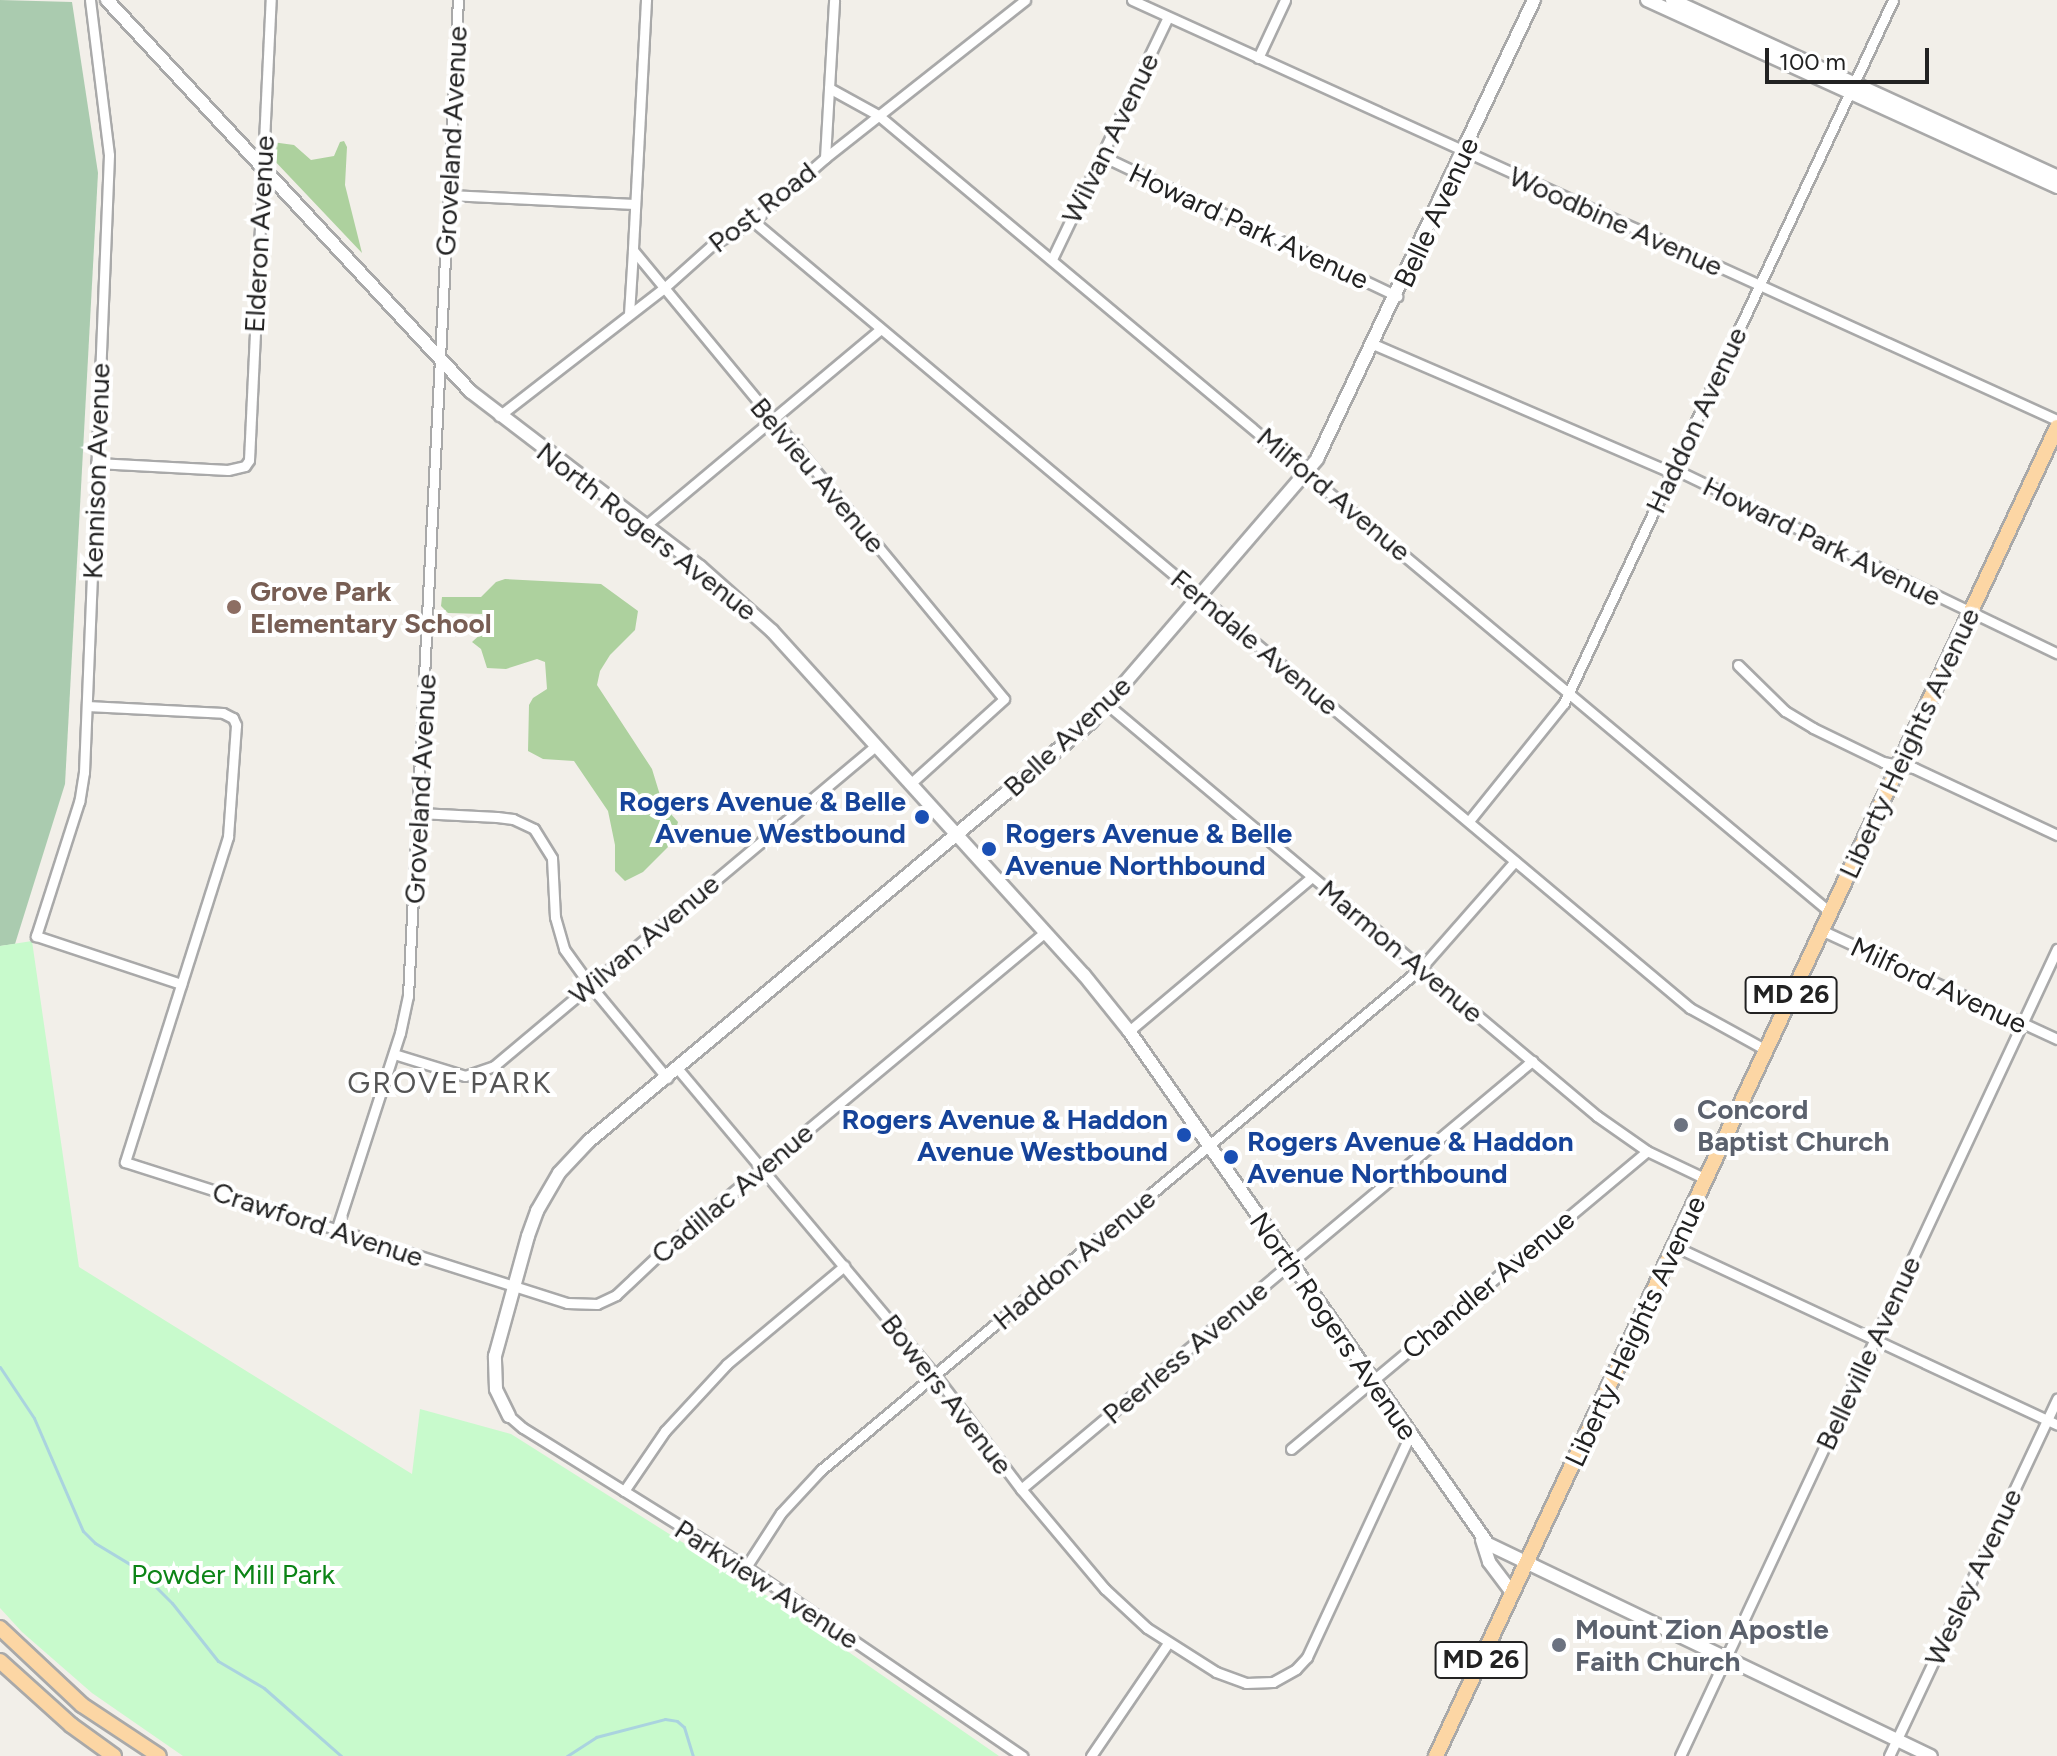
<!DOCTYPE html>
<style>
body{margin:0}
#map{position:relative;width:2057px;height:1756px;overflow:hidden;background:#f2efe9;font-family:Figtree,sans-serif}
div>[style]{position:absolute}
.forest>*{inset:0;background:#add19e}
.cemetery>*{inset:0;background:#aacbaf}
.park>*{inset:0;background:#c8facc}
.stream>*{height:3px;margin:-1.5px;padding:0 1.5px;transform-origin:1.5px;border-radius:1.5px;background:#aad3df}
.roads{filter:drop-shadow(2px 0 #a9a9a9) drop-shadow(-2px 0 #a9a9a9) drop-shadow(0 2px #a9a9a9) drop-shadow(0 -2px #a9a9a9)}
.minor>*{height:9px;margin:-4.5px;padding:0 4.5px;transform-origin:4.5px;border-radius:4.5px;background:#fff}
.tertiary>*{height:12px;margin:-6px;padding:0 6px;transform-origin:6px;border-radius:6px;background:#fff}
.primary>*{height:14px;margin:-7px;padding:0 7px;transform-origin:7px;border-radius:7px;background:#fcd6a4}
.dots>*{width:22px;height:22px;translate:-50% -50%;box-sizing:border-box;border:4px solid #fff;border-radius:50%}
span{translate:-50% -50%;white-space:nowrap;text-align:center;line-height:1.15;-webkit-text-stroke:8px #fff;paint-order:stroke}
.shield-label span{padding:2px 6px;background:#fff;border:2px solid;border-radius:6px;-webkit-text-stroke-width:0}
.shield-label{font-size:26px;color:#222;font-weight:700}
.street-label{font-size:28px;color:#222}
.education-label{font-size:28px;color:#785e54;font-weight:700}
.left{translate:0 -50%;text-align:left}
.transit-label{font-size:28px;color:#164399;font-weight:700}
.right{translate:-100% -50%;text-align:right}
.worship-label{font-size:28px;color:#5b616d;font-weight:700}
.park-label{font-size:28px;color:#0c8416}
.neighbourhood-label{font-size:30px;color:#555;letter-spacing:2px}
.scale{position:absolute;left:1765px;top:48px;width:164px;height:36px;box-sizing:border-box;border:4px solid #222;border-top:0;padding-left:10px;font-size:24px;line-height:28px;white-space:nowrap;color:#222;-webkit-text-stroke:6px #fff;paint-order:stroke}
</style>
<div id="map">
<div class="forest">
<div style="clip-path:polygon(344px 141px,347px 147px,345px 185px,362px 253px,271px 157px,272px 142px,294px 145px,311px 160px,334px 156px,340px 142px)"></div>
<div style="clip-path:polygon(505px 579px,601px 584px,638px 611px,635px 630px,610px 655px,600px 671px,597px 685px,652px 769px,663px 805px,678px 822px,672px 843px,643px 872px,625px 881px,615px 871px,615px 845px,608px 811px,574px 761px,543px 759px,528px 751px,529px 705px,533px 698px,547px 689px,545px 662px,537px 659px,506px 669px,487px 668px,481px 649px,472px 642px,484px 631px,482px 614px,448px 613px,441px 606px,442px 597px,481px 597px,496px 582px)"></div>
</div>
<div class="cemetery">
<div style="clip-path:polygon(0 0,72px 2px,98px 173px,65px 784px,15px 944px,0 946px)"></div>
</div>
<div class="park">
<div style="clip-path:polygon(32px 941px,79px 1267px,412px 1474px,420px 1409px,511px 1434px,769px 1597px,999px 1756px,183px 1756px,92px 1693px,22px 1632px,0 1608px,0 946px)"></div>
</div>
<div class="stream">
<div style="left:0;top:1367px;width:61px;rotate:56.3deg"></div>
<div style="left:34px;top:1418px;width:123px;rotate:66.6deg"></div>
<div style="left:83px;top:1531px;width:17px;rotate:45deg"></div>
<div style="left:95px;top:1543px;width:50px;rotate:31.2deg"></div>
<div style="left:138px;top:1569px;width:48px;rotate:45deg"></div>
<div style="left:172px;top:1603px;width:74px;rotate:51.6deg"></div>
<div style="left:218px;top:1661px;width:53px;rotate:30.4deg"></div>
<div style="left:264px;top:1688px;width:103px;rotate:41.4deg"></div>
<div style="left:567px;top:1756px;width:35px;rotate:-33deg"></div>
<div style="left:596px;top:1737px;width:71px;rotate:-14.6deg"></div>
<div style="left:665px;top:1719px;width:12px;rotate:9deg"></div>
<div style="left:677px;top:1721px;width:9px;rotate:41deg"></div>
<div style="left:684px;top:1727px;width:30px;rotate:73deg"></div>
</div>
<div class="roads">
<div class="minor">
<div style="left:90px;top:0;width:156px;rotate:83deg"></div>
<div style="left:109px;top:155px;width:618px;rotate:92.32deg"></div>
<div style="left:84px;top:772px;width:30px;rotate:99deg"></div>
<div style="left:79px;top:802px;width:141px;rotate:107.8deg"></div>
<div style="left:36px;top:936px;width:153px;rotate:18.3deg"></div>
<div style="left:646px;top:0;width:250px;rotate:93deg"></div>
<div style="left:633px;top:250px;width:582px;rotate:50.43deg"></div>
<div style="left:1004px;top:699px;width:125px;rotate:137.9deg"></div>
<div style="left:1132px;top:0;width:1016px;rotate:24.42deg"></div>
<div style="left:1258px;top:58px;width:64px;rotate:-65deg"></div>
<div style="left:829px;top:88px;width:56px;rotate:28.9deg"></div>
<div style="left:878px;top:115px;width:1242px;rotate:39.94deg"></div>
<div style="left:1102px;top:156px;width:327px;rotate:25.4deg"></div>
<div style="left:825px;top:158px;width:158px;rotate:-86.7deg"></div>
<div style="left:448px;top:195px;width:187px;rotate:2.8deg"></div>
<div style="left:753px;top:221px;width:1224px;rotate:40.03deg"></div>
<div style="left:1690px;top:1008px;width:87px;rotate:28.9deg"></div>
<div style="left:1052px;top:259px;width:268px;rotate:-64.4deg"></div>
<div style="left:629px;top:314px;width:64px;rotate:-86.4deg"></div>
<div style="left:1373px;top:344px;width:326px;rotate:23.3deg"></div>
<div style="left:499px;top:416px;width:209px;rotate:-37.8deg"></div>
<div style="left:664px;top:288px;width:63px;rotate:-41.8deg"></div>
<div style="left:711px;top:246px;width:49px;rotate:-30.8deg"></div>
<div style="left:753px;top:221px;width:96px;rotate:-41.2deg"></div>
<div style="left:825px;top:158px;width:255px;rotate:-38.3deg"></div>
<div style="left:96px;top:463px;width:132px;rotate:3deg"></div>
<div style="left:228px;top:470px;width:17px;rotate:-13deg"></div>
<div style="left:245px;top:466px;width:7px;rotate:-56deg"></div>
<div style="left:249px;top:460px;width:461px;rotate:-87.3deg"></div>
<div style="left:1674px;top:469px;width:425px;rotate:25.7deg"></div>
<div style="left:645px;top:526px;width:307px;rotate:-39.9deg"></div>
<div style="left:1738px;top:665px;width:66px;rotate:44.4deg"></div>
<div style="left:1785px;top:711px;width:33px;rotate:31deg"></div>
<div style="left:1813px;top:728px;width:78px;rotate:25.9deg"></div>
<div style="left:1883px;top:762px;width:32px;rotate:11deg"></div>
<div style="left:1914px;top:768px;width:158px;rotate:25.1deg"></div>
<div style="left:1108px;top:705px;width:639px;rotate:40.05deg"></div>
<div style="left:1597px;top:1116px;width:61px;rotate:35deg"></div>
<div style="left:1647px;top:1151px;width:65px;rotate:25.4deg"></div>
<div style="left:87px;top:706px;width:136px;rotate:2.9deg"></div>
<div style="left:223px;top:713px;width:11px;rotate:27deg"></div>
<div style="left:233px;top:718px;width:8px;rotate:67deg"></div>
<div style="left:236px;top:725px;width:112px;rotate:94.1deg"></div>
<div style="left:228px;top:837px;width:341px;rotate:107.6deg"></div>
<div style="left:125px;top:1162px;width:464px;rotate:17.7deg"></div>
<div style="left:567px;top:1303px;width:30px;rotate:2deg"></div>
<div style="left:597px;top:1304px;width:21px;rotate:-25deg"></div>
<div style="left:616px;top:1295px;width:70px;rotate:-43.3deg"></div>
<div style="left:667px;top:1247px;width:492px;rotate:-39.8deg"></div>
<div style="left:419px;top:813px;width:78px;rotate:2.9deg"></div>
<div style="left:497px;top:817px;width:16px;rotate:7deg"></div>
<div style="left:513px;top:819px;width:23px;rotate:25deg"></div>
<div style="left:534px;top:829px;width:34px;rotate:58deg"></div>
<div style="left:552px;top:858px;width:59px;rotate:87.1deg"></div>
<div style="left:555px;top:917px;width:33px;rotate:74deg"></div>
<div style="left:564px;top:949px;width:44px;rotate:54.2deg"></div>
<div style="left:590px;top:985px;width:121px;rotate:50.4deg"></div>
<div style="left:1469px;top:821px;width:151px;rotate:-51.2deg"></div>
<div style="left:1564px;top:703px;width:776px;rotate:-64.92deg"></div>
<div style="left:1821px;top:930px;width:260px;rotate:24.8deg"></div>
<div style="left:1129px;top:1031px;width:239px;rotate:-40.1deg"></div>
<div style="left:394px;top:1054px;width:74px;rotate:17.2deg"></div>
<div style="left:465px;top:1076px;width:31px;rotate:-19deg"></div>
<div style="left:494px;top:1066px;width:498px;rotate:-40deg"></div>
<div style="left:678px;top:1069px;width:400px;rotate:50deg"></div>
<div style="left:935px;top:1375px;width:143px;rotate:53deg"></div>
<div style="left:1021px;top:1489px;width:131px;rotate:50deg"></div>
<div style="left:1105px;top:1589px;width:57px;rotate:42.9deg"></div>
<div style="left:1147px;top:1628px;width:82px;rotate:32.5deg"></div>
<div style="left:1216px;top:1672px;width:32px;rotate:20deg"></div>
<div style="left:1246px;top:1683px;width:27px;rotate:-2deg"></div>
<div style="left:1273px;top:1682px;width:26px;rotate:-29deg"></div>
<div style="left:1296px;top:1669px;width:16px;rotate:-47deg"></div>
<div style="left:1307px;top:1657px;width:245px;rotate:-65.1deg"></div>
<div style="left:336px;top:1231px;width:208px;rotate:-72.1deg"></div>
<div style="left:400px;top:1033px;width:38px;rotate:-78deg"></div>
<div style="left:408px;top:996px;width:997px;rotate:-87.13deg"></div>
<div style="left:1674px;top:1246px;width:423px;rotate:25deg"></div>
<div style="left:509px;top:1416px;width:18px;rotate:41deg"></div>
<div style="left:523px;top:1428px;width:263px;rotate:31.9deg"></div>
<div style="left:746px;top:1567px;width:335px;rotate:34.4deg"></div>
<div style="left:1291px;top:1449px;width:464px;rotate:-39.9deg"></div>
<div style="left:1021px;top:1489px;width:667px;rotate:-39.95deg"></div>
<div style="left:624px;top:1491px;width:73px;rotate:-55.7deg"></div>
<div style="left:665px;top:1431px;width:91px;rotate:-47.2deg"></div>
<div style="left:727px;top:1364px;width:153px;rotate:-39.9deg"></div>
<div style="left:746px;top:1567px;width:64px;rotate:-57.1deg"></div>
<div style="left:781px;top:1513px;width:59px;rotate:-47.1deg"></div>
<div style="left:821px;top:1470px;width:782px;rotate:-39.92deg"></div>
<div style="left:1421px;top:968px;width:142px;rotate:-48.7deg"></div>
<div style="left:1091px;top:1756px;width:137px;rotate:-55.7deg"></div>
<div style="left:1680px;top:1756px;width:891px;rotate:-64.96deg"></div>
<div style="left:1889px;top:1756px;width:395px;rotate:-64.8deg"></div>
</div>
<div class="tertiary">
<div style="left:107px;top:0;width:535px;rotate:47.12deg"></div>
<div style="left:471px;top:392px;width:288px;rotate:37.4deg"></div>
<div style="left:700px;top:567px;width:96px;rotate:41.6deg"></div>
<div style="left:772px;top:631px;width:464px;rotate:47.8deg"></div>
<div style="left:1084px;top:975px;width:72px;rotate:51.2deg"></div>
<div style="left:1129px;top:1031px;width:626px;rotate:55.02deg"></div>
<div style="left:1488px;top:1544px;width:491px;rotate:25.6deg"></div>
<div style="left:1647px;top:0;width:451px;rotate:24.5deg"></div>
<div style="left:1672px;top:0;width:423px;rotate:24.6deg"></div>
<div style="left:509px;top:1416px;width:30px;rotate:-116deg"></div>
<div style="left:496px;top:1389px;width:33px;rotate:-92deg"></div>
<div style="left:495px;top:1356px;width:124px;rotate:-74.6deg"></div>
<div style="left:528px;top:1236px;width:27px;rotate:-70deg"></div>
<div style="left:537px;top:1211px;width:44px;rotate:-59.9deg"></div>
<div style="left:559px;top:1173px;width:44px;rotate:-46.8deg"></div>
<div style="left:589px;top:1141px;width:654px;rotate:-39.85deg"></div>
<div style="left:1091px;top:722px;width:347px;rotate:-49.3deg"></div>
<div style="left:1317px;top:459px;width:508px;rotate:-64.7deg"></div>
<div style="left:1482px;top:1540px;width:23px;rotate:72deg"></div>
<div style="left:1489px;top:1562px;width:39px;rotate:53deg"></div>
</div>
<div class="primary">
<div style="left:0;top:1628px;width:112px;rotate:43.2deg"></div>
<div style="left:82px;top:1705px;width:92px;rotate:33.5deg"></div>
<div style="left:0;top:1661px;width:96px;rotate:42deg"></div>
<div style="left:71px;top:1725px;width:53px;rotate:35.8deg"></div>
<div style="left:1436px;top:1756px;width:1467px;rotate:-64.95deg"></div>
</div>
</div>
<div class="dots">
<div style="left:234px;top:607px;background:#8d6e63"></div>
<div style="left:922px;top:817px;background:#1a4fb4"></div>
<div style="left:989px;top:849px;background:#1a4fb4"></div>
<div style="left:1681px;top:1125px;background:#6b7280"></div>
<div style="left:1184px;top:1135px;background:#1a4fb4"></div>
<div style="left:1231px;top:1157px;background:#1a4fb4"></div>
<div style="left:1559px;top:1645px;background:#6b7280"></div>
</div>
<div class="shield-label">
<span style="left:1791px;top:995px">MD 26</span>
<span style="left:1481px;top:1660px">MD 26</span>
</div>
<div class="street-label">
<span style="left:1110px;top:138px;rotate:-64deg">Wilvan Avenue</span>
<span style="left:451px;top:141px;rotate:-87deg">Groveland Avenue</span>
<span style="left:762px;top:207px;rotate:-38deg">Post Road</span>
<span style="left:1436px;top:212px;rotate:-65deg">Belle Avenue</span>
<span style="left:1616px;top:221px;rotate:24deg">Woodbine Avenue</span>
<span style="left:1249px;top:226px;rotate:25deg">Howard Park Avenue</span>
<span style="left:259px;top:234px;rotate:-87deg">Elderon Avenue</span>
<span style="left:1696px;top:420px;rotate:-65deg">Haddon Avenue</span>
<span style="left:96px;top:471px;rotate:-88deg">Kennison Avenue</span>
<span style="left:818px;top:475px;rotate:50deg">Belvieu Avenue</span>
<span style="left:1334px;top:494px;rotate:40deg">Milford Avenue</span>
<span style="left:647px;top:531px;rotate:38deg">North Rogers Avenue</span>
<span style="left:1822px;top:541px;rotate:26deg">Howard Park Avenue</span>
<span style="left:1255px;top:642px;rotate:40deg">Ferndale Avenue</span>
<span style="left:1067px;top:736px;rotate:-43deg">Belle Avenue</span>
<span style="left:1909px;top:743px;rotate:-65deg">Liberty Heights Avenue</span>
<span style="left:420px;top:789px;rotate:-87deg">Groveland Avenue</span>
<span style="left:644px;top:939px;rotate:-40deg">Wilvan Avenue</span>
<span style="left:1401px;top:951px;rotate:40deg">Marmon Avenue</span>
<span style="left:1939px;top:985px;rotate:25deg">Milford Avenue</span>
<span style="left:732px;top:1193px;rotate:-40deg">Cadillac Avenue</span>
<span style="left:318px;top:1224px;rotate:18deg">Crawford Avenue</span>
<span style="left:1074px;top:1259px;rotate:-40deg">Haddon Avenue</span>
<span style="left:1488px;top:1284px;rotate:-40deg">Chandler Avenue</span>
<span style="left:1334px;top:1326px;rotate:55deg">North Rogers Avenue</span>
<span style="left:1635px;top:1331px;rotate:-65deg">Liberty Heights Avenue</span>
<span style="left:1185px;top:1352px;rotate:-40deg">Peerless Avenue</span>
<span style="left:1868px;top:1353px;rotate:-65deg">Belleville Avenue</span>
<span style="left:947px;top:1394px;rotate:52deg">Bowers Avenue</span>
<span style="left:1973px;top:1577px;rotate:-65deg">Wesley Avenue</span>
<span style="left:767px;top:1584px;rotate:33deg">Parkview Avenue</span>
</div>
<div class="education-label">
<span class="left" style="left:250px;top:607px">Grove Park<br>Elementary School</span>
</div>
<div class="transit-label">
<span class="right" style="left:906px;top:817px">Rogers Avenue &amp; Belle<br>Avenue Westbound</span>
<span class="left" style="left:1005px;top:849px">Rogers Avenue &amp; Belle<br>Avenue Northbound</span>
<span class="right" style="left:1168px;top:1135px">Rogers Avenue &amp; Haddon<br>Avenue Westbound</span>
<span class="left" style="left:1247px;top:1157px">Rogers Avenue &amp; Haddon<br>Avenue Northbound</span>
</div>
<div class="worship-label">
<span class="left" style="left:1697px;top:1125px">Concord<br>Baptist Church</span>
<span class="left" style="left:1575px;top:1645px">Mount Zion Apostle<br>Faith Church</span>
</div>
<div class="park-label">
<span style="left:233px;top:1574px">Powder Mill Park</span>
</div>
<div class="neighbourhood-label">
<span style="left:450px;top:1083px">GROVE PARK</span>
</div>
<div class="scale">100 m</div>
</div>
